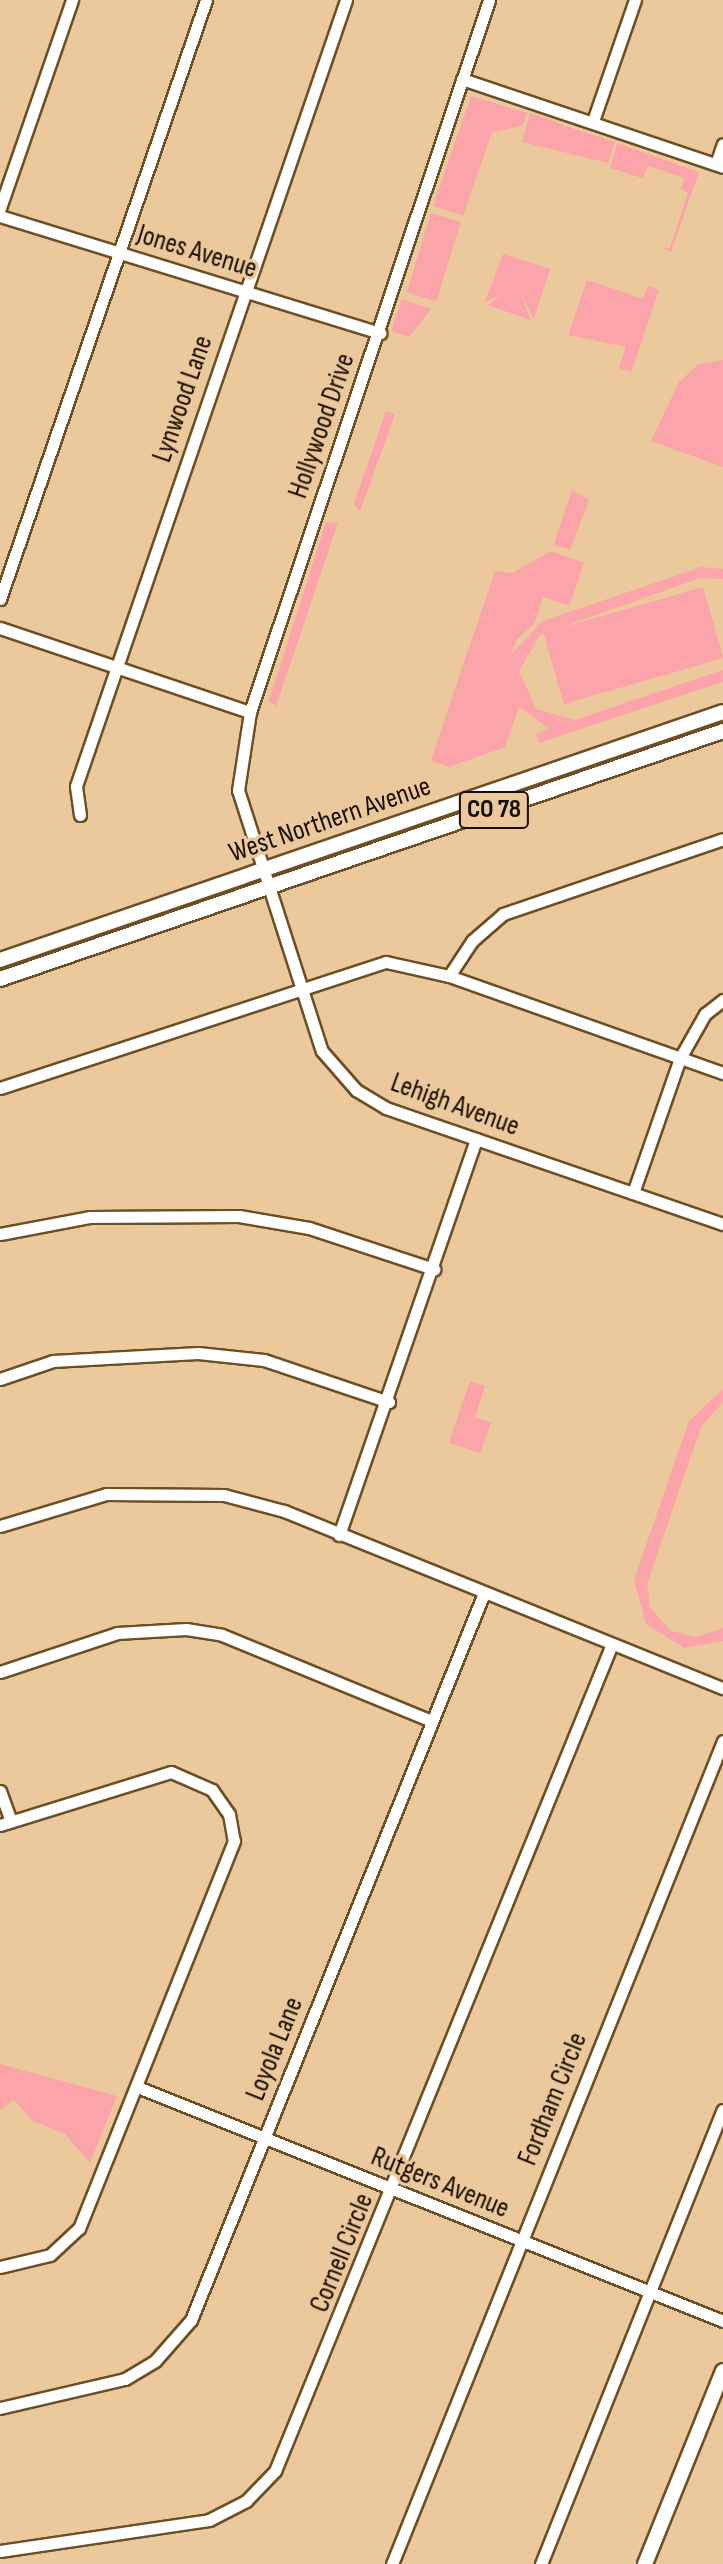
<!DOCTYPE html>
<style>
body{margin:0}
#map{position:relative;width:723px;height:2564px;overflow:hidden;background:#ebc99c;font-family:"Sofia Sans Condensed",sans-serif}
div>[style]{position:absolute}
.green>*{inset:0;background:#fba4aa;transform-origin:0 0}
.roads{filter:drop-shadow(2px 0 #6d4f24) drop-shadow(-2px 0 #6d4f24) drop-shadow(0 2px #6d4f24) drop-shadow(0 -2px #6d4f24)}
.minor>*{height:11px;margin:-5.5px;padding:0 5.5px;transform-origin:5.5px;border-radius:5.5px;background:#fff}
.major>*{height:14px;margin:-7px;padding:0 7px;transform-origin:7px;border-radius:7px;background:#fff}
span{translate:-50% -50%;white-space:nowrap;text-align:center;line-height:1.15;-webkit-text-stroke:7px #ebc99c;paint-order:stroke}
.shield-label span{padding:2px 6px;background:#ebc99c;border:2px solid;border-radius:6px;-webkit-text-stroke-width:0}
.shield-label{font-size:26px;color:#180d00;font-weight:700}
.street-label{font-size:28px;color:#180d00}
</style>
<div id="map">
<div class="green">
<div style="clip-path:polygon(471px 96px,527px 113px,522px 126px,492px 132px,463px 216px,433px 206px)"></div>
<div style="clip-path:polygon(530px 113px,564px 125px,562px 134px,565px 126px,615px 142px,608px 163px,522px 142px)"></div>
<div style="clip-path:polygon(617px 143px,699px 172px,671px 252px,661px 247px,670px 248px,688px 193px,681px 189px,684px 178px,649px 166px,642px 178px,610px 168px)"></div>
<div style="left:431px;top:213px;width:31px;height:83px;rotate:17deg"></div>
<div style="clip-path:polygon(503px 254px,550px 269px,534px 319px,519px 290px,531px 320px,487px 305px,506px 293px,485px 302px)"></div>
<div style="clip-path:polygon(587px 280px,643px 299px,648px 286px,659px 290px,631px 372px,619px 368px,626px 347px,568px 335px)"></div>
<div style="clip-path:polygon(402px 299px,431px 309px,409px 337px,391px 331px)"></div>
<div style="clip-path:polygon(723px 360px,723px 467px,651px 441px,679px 382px,699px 364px)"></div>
<div style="clip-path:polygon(386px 411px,395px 414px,360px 511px,354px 504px)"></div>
<div style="clip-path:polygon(572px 490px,589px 500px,570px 550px,554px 545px)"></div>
<div style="clip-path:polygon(326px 522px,338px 523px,276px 706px,269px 701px)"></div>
<div style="clip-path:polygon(551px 551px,584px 563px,569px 606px,543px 597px,534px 624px,517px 639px,511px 654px,543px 621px,701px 567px,723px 569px,723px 579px,700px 578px,540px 635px,519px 671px,536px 709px,575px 720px,723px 670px,723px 682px,539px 743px,536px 734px,549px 728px,519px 707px,505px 747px,449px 767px,431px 760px,495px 571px,512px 573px)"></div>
<div style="left:703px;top:587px;width:74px;height:166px;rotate:74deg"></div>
<div style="clip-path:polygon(470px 1381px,485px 1386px,475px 1417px,491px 1423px,480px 1453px,449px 1443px)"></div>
<div style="clip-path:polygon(723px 1389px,723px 1402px,701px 1427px,647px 1584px,650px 1607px,671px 1631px,696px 1637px,723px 1628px,723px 1641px,684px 1648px,646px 1624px,634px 1580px,689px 1421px)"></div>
<div style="clip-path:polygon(0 2064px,117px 2096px,90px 2163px,64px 2133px,33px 2121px,14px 2100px,0 2110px)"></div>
</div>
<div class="roads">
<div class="minor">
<div style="left:489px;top:0;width:751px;rotate:108.56deg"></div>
<div style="left:250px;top:712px;width:79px;rotate:98.7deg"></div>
<div style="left:238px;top:790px;width:274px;rotate:72.2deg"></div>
<div style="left:322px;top:1051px;width:52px;rotate:48.9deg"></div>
<div style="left:356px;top:1090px;width:35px;rotate:31deg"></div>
<div style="left:386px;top:1108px;width:356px;rotate:19deg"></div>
<div style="left:462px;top:79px;width:275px;rotate:18.6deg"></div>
<div style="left:593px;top:121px;width:128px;rotate:-70.9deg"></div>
<div style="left:716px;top:164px;width:21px;rotate:-71deg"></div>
<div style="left:0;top:208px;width:220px;rotate:-70.9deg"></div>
<div style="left:0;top:216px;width:398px;rotate:17.1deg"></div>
<div style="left:0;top:599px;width:633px;rotate:-71.02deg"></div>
<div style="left:0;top:628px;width:264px;rotate:18.6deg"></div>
<div style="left:80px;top:815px;width:29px;rotate:-98deg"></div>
<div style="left:76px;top:786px;width:831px;rotate:-71.04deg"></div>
<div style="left:449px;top:976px;width:42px;rotate:-56.7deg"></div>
<div style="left:472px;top:941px;width:41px;rotate:-41.1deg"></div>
<div style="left:503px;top:914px;width:232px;rotate:-18.8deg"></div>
<div style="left:0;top:1088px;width:406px;rotate:-18.1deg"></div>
<div style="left:386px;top:962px;width:65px;rotate:12.5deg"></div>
<div style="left:449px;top:976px;width:291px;rotate:19.5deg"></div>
<div style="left:633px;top:1193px;width:143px;rotate:-70.8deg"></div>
<div style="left:680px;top:1058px;width:51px;rotate:-60.4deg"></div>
<div style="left:705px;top:1014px;width:23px;rotate:-38deg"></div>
<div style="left:0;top:1234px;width:92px;rotate:-10.7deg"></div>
<div style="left:90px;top:1217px;width:149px;rotate:-0.4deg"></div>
<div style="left:239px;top:1216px;width:71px;rotate:9.7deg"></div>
<div style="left:309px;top:1228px;width:132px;rotate:18.2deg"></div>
<div style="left:0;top:1379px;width:56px;rotate:-18.8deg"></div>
<div style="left:53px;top:1361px;width:145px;rotate:-3.2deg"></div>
<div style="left:198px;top:1353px;width:66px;rotate:6.1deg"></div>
<div style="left:264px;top:1360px;width:132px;rotate:18.6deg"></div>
<div style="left:0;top:1526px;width:111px;rotate:-16.8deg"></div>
<div style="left:106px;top:1494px;width:118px;rotate:0.5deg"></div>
<div style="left:224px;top:1495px;width:62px;rotate:14.9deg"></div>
<div style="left:284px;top:1511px;width:473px;rotate:22deg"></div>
<div style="left:339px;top:1535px;width:419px;rotate:-70.9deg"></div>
<div style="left:0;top:1672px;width:123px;rotate:-18.4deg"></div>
<div style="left:117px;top:1633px;width:69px;rotate:-3.3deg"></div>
<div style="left:186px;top:1629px;width:36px;rotate:9deg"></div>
<div style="left:222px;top:1635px;width:227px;rotate:22.3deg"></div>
<div style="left:0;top:1791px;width:32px;rotate:70deg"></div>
<div style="left:0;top:1825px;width:179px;rotate:-17.2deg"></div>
<div style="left:171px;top:1772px;width:45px;rotate:23.7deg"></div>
<div style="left:212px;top:1790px;width:29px;rotate:55deg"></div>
<div style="left:229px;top:1814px;width:27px;rotate:80deg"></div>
<div style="left:234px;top:1841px;width:417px;rotate:111.8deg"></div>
<div style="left:79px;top:2228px;width:40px;rotate:137deg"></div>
<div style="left:50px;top:2255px;width:51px;rotate:166.5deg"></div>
<div style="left:140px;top:2088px;width:628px;rotate:21.78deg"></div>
<div style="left:0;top:2408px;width:128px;rotate:-13.1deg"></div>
<div style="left:125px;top:2379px;width:35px;rotate:-31deg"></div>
<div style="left:155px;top:2361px;width:55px;rotate:-48.7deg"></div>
<div style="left:191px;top:2320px;width:784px;rotate:-68.05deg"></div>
<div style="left:0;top:2551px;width:211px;rotate:-8.4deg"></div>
<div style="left:209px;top:2520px;width:42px;rotate:-27.2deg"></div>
<div style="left:246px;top:2501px;width:42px;rotate:-46deg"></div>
<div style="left:275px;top:2471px;width:893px;rotate:-67.83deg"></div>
<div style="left:392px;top:2564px;width:887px;rotate:-68.09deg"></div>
<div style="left:541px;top:2564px;width:489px;rotate:-68.2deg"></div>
</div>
<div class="major">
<div style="left:0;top:960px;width:764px;rotate:-18.93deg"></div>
<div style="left:0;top:979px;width:764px;rotate:-18.93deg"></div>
<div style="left:645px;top:2564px;width:208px;rotate:-68deg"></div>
</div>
</div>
<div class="shield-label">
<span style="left:494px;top:810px">CO 78</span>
</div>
<div class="street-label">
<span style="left:197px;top:252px;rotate:17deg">Jones Avenue</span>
<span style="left:183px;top:399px;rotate:-71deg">Lynwood Lane</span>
<span style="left:322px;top:426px;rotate:-71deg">Hollywood Drive</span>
<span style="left:330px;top:820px;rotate:-19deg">West Northern Avenue</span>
<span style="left:455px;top:1105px;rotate:20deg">Lehigh Avenue</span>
<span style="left:275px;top:2049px;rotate:-68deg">Loyola Lane</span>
<span style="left:553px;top:2099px;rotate:-68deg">Fordham Circle</span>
<span style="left:440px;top:2183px;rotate:22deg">Rutgers Avenue</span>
<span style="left:342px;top:2253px;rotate:-68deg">Cornell Circle</span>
</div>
</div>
